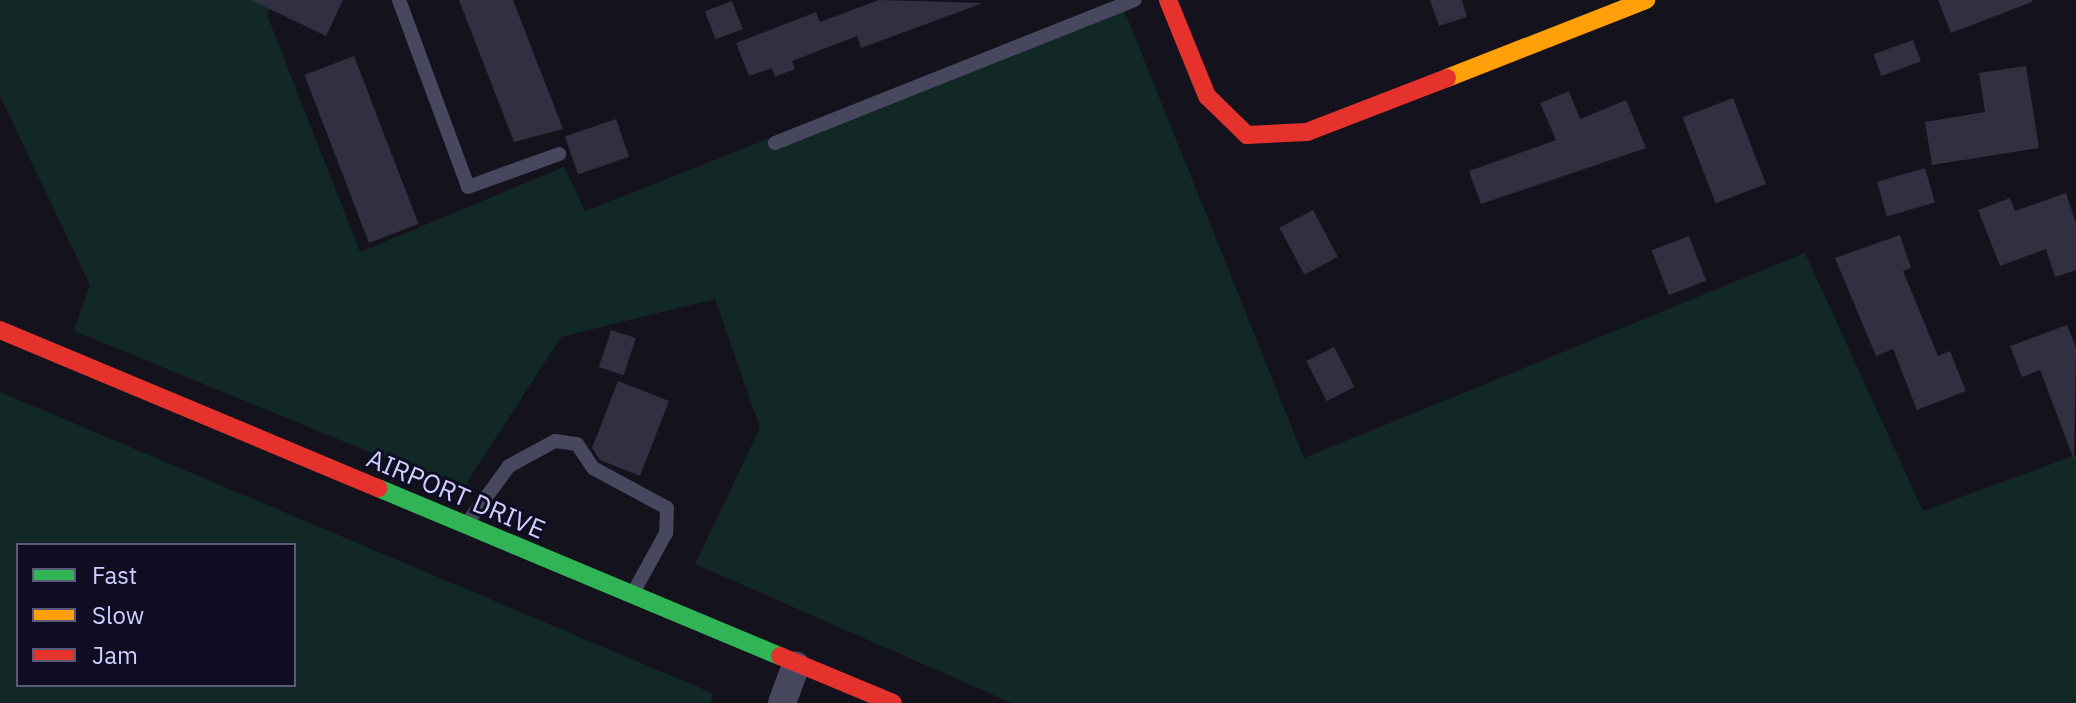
<!DOCTYPE html>
<style>
body{margin:0}
#map{position:relative;width:2076px;height:703px;overflow:hidden;background:#13121d;font-family:"IBM Plex Sans",sans-serif}
div>[style]{position:absolute}
.green>*{inset:0;background:#112827}
.building>*{inset:0;background:#313040;transform-origin:0 0}
.lane>*{height:14px;margin:-7px;padding:0 7px;transform-origin:7px;border-radius:7px;background:#47485e}
.street>*{height:28px;margin:-14px;padding:0 14px;transform-origin:14px;border-radius:14px;background:#47485e}
.fast>*{height:18px;margin:-9px;padding:0 9px;transform-origin:9px;border-radius:9px;background:#30b455}
.slow>*{height:18px;margin:-9px;padding:0 9px;transform-origin:9px;border-radius:9px;background:#ff9f0a}
.jam>*{height:18px;margin:-9px;padding:0 9px;transform-origin:9px;border-radius:9px;background:#e5322d}
span{translate:-50% -50%;white-space:nowrap;text-align:center;line-height:1.15;-webkit-text-stroke:6px #0f0d22;paint-order:stroke}
.street-label{font-size:26px;color:#d0ceff}
.legend{position:absolute;left:16px;top:543px;width:280px;height:144px;box-sizing:border-box;background:#0f0d22;border:2px solid #5c5a7a;margin:0;padding:10px 14px;list-style:none;font-size:24px;color:#d0ceff}
.legend li{display:flex;align-items:center;gap:16px;height:40px}
.legend b{width:40px;border:2px solid #5c5a7a}
</style>
<div id="map">
<div class="green">
<div style="clip-path:polygon(0 0,274px 0,267px 15px,360px 252px,564px 167px,585px 211px,1120px 0,1304px 458px,1805px 253px,1923px 511px,2076px 455px,2076px 703px,1012px 703px,695px 564px,760px 428px,715px 299px,561px 337px,462px 490px,74px 331px,90px 285px,0 96px)"></div>
<div style="clip-path:polygon(evenodd,0 392px,712px 693px,711px 703px,0 703px,0 392px,18px 545px,294px 545px,294px 685px,18px 685px,18px 545px)"></div>
</div>
<div class="building">
<div style="clip-path:polygon(251px 0,343px 0,326px 36px)"></div>
<div style="clip-path:polygon(459px 0,513px 0,563px 129px,514px 142px)"></div>
<div style="clip-path:polygon(879px 0,983px 3px,861px 48px,857px 36px,792px 61px,795px 69px,775px 77px,772px 68px,749px 76px,736px 43px,816px 12px,820px 22px)"></div>
<div style="clip-path:polygon(1430px 0,1462px 0,1467px 17px,1439px 26px)"></div>
<div style="clip-path:polygon(1938px 0,2032px 0,2032px 2px,1951px 33px)"></div>
<div style="left:732px;top:1px;width:30px;height:29px;rotate:69deg"></div>
<div style="left:1913px;top:40px;width:23px;height:42px;rotate:70deg"></div>
<div style="left:354px;top:56px;width:180px;height:53px;rotate:69deg"></div>
<div style="clip-path:polygon(2026px 66px,2039px 148px,1932px 165px,1925px 122px,1985px 112px,1979px 73px)"></div>
<div style="clip-path:polygon(1569px 91px,1580px 119px,1626px 100px,1646px 148px,1481px 204px,1469px 171px,1556px 140px,1540px 103px)"></div>
<div style="left:1733px;top:98px;width:92px;height:54px;rotate:69deg"></div>
<div style="left:616px;top:119px;width:40px;height:54px;rotate:71deg"></div>
<div style="left:1925px;top:168px;width:36px;height:50px;rotate:74deg"></div>
<div style="clip-path:polygon(2066px 193px,2076px 223px,2076px 270px,2055px 277px,2046px 249px,2000px 266px,1978px 210px,2010px 198px,2015px 211px)"></div>
<div style="left:1313px;top:210px;width:53px;height:38px;rotate:62deg"></div>
<div style="clip-path:polygon(1900px 235px,1911px 268px,1903px 271px,1938px 356px,1950px 351px,1966px 391px,1917px 410px,1893px 349px,1876px 356px,1835px 258px)"></div>
<div style="left:1689px;top:236px;width:48px;height:40px;rotate:69deg"></div>
<div style="clip-path:polygon(2067px 325px,2076px 348px,2074px 460px,2040px 370px,2022px 377px,2010px 346px)"></div>
<div style="left:611px;top:330px;width:26px;height:39px;rotate:18deg"></div>
<div style="left:1334px;top:347px;width:45px;height:31px;rotate:63deg"></div>
<div style="clip-path:polygon(618px 381px,669px 401px,640px 476px,600px 460px,592px 448px)"></div>
</div>
<div class="lane">
<div style="left:399px;top:0;width:199px;rotate:69.7deg"></div>
<div style="left:468px;top:187px;width:97px;rotate:-19.9deg"></div>
<div style="left:775px;top:143px;width:387px;rotate:-21.7deg"></div>
<div style="left:468px;top:522px;width:69px;rotate:-53.8deg"></div>
<div style="left:509px;top:466px;width:52px;rotate:-28.5deg"></div>
<div style="left:555px;top:441px;width:22px;rotate:8deg"></div>
<div style="left:577px;top:444px;width:29px;rotate:56deg"></div>
<div style="left:593px;top:468px;width:84px;rotate:28.4deg"></div>
<div style="left:667px;top:508px;width:25px;rotate:92deg"></div>
<div style="left:666px;top:533px;width:68px;rotate:118.8deg"></div>
</div>
<div class="street">
<div style="left:782px;top:703px;width:40px;rotate:-69.8deg"></div>
</div>
<div class="fast">
<div style="left:378px;top:488px;width:436px;rotate:22.7deg"></div>
</div>
<div class="slow">
<div style="left:1447px;top:78px;width:214px;rotate:-21.4deg"></div>
</div>
<div class="jam">
<div style="left:1168px;top:0;width:104px;rotate:67.9deg"></div>
<div style="left:1207px;top:96px;width:56px;rotate:44.3deg"></div>
<div style="left:1247px;top:135px;width:60px;rotate:-2.9deg"></div>
<div style="left:1307px;top:132px;width:150px;rotate:-21.1deg"></div>
<div style="left:0;top:330px;width:410px;rotate:22.7deg"></div>
<div style="left:780px;top:656px;width:122px;rotate:22.6deg"></div>
</div>
<div class="street-label">
<span style="left:456px;top:494px;rotate:23deg">AIRPORT DRIVE</span>
</div>
<ul class="legend">
<li><b style="height:10px;background:#30b455"></b>Fast</li>
<li><b style="height:10px;background:#ff9f0a"></b>Slow</li>
<li><b style="height:10px;background:#e5322d"></b>Jam</li>
</ul>
</div>
